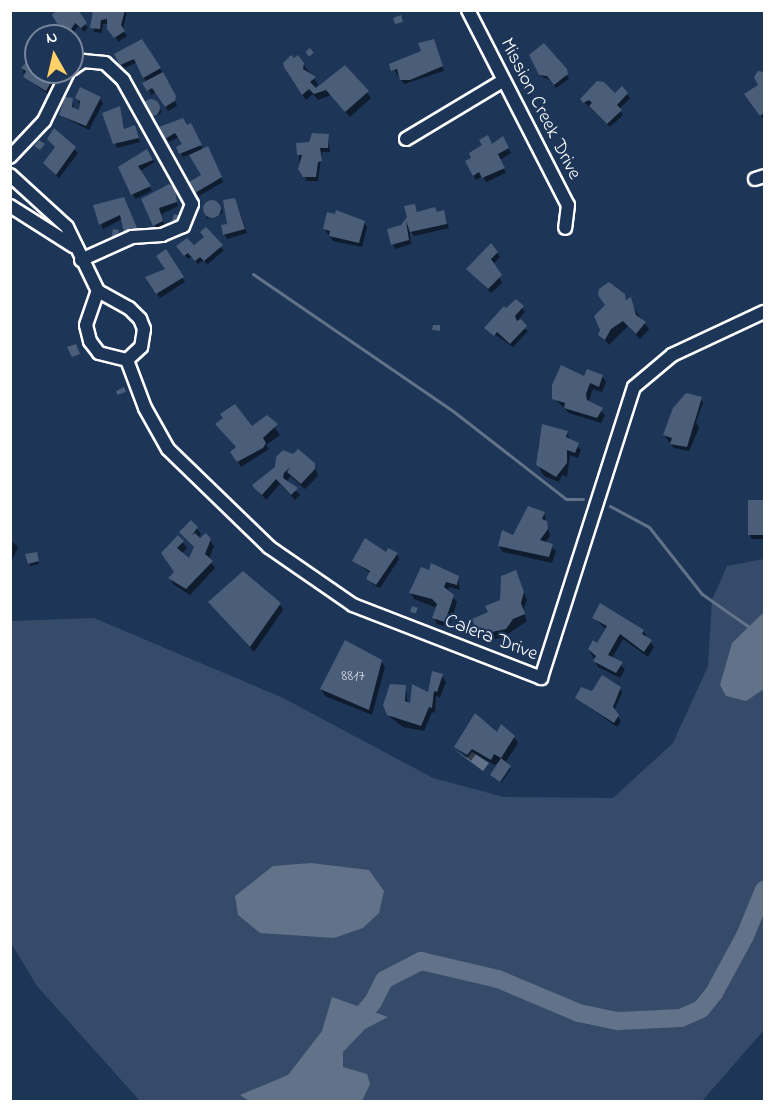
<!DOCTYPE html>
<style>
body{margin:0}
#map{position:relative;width:775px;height:1112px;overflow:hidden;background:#1d3557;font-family:"Indie Flower",sans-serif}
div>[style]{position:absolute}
.green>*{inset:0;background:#364b69}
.water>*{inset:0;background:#617289}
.shadow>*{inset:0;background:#0007}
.stream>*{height:3px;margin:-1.5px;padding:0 1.5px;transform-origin:1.5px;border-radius:1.5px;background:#617289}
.river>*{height:18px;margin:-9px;padding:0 9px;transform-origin:9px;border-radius:9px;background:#617289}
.building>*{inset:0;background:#4a5d79;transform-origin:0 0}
.round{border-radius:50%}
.roads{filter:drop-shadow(2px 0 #fff) drop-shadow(-2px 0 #fff) drop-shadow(0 2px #fff) drop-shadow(0 -2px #fff)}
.minor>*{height:12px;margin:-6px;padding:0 6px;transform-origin:6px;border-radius:6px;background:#1d3557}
span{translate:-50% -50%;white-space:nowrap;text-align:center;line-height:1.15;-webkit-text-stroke:4.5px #1d3557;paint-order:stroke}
.number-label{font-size:16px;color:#d2d6de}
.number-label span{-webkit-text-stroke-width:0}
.street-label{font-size:20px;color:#fff}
.frame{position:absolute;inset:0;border:12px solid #fff;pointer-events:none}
.north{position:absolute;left:24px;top:24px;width:60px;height:60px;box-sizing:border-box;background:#1d3557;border:2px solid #77869a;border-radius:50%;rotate:352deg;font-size:16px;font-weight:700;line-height:24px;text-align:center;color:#fff}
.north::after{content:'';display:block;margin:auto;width:21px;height:27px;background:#ffd166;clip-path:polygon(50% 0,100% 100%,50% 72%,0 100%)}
</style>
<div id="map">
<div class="green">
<div style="clip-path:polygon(764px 559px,764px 1030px,702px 1101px,140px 1101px,37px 986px,11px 943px,11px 621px,94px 618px,283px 698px,433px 778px,504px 797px,613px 798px,673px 743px,708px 666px,712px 600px,727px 566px)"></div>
</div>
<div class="water">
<div style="clip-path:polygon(764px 612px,764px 689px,746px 701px,726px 696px,720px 685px,732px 643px)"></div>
<div style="clip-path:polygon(452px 748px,467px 758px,472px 752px,489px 763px,483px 771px)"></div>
<div style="clip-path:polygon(311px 863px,369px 870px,384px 891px,379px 913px,363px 928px,334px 938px,260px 933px,238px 915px,235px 896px,273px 866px)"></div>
<div style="clip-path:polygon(332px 997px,388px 1017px,365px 1029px,343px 1052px,343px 1067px,367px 1074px,370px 1084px,362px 1101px,249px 1101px,240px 1095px,288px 1075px,322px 1031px)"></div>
</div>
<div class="shadow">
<div style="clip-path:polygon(94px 10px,127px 10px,123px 30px,127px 36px,118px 42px,110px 24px,103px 24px,102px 33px,94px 32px)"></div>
<div style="clip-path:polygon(54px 15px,85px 24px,88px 28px,84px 32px,79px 26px,69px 36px,57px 36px,54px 31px,59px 25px)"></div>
<div style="clip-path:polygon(72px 39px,76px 45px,72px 48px)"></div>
<div style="clip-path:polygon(434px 40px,444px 71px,404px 84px,391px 65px,422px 52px)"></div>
<div style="clip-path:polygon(141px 41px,163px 73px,177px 106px,168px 111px,156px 92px,151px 95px,138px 62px,124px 68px,116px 54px)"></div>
<div style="clip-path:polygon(36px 52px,36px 72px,48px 72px,44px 77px,54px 85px,48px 94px,24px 77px,23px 68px)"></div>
<div style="clip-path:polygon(531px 56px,566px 74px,569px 79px,556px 88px,551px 81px,539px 75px)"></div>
<div style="clip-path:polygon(303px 64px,318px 84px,313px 92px,345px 67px,371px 98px,350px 117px,331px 95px,318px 100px,313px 94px,306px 100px,290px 77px)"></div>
<div style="clip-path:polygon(764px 72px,764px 119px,763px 119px,749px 98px,759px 86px,757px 74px)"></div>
<div style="clip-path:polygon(622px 88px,630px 98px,619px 109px,623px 115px,610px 127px,581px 99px,614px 95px)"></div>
<div style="clip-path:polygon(77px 95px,100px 98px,103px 103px,89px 130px,60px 115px,72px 99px,74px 109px,81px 112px)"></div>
<div style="clip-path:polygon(152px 101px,162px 112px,150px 120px,142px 108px)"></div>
<div style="clip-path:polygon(119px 109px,125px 130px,135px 127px,140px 142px,117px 148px,104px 114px)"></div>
<div style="clip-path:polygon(187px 127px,193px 129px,203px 150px,210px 152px,223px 182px,199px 196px,191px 182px,203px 176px,191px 154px,183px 157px,178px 148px,184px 145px,179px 137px,169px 142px,161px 128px)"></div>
<div style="clip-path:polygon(56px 132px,78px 153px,59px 178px,48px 167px,57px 148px)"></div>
<div style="clip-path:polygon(328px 135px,330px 152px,322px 152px,318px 181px,307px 181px,300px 168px,299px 155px)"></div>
<div style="clip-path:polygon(503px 138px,511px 153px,500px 160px,506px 173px,486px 182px,483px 176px,476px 180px,467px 162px)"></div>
<div style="clip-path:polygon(147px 151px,155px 162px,140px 171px,152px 191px,135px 199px,120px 167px)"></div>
<div style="clip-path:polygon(174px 190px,178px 206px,160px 215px,165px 225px,157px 230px,143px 200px)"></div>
<div style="clip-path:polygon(219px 202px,223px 213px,207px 219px,204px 205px)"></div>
<div style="clip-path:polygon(126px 203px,138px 232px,128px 235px,122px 219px,103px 229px,95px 207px)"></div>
<div style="clip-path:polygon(237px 204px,247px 233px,227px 239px,224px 234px)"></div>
<div style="clip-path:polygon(415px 205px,418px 213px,444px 212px,449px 228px,414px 236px,409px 228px,411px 244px,395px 249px,389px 230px,402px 226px)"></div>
<div style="clip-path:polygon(364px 222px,367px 227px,362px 247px,333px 241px,324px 229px)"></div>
<div style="clip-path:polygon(206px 238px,224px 250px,207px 265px,204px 260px,198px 264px,192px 256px,188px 259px,181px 251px)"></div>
<div style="clip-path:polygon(491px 245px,500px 257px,493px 264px,502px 283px,491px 293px,471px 273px)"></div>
<div style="clip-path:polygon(167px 253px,185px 282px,160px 298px,147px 277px,167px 270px)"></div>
<div style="clip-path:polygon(624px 295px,649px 329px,640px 339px,628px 326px,609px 345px,600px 334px,607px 306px)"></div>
<div style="clip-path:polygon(516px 301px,525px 312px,515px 323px,528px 331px,513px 347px,486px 328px)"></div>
<div style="clip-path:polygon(602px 376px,606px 382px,602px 392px,593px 389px,589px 401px,605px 415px,601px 423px,569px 413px,554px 398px,585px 378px)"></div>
<div style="clip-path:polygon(701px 398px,703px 403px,696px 422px,699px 428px,689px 451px,674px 448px,664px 435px)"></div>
<div style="clip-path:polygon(267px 417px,280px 435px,266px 445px,269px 449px,241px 467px,235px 458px,237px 448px,217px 424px,224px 419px,252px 428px)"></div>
<div style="clip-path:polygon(543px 426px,567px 432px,570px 440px,581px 450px,578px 458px,570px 455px,567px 477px,562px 475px,559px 482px,544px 476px,540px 469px,538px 447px)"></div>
<div style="clip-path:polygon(293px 456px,314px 464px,318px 476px,305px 489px,290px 476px,287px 482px,300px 495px,295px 500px,280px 484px,266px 500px,254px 485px)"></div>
<div style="clip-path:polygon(750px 502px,764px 502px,764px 539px,752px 539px,749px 534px)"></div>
<div style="clip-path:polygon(544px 513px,550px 536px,545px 543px,556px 551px,552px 563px,503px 552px,499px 546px)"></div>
<div style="clip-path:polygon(191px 522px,201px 534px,198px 537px,210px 540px,214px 546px,209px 559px,215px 568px,190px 595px,173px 584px,170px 578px,176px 573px,166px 560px,178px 537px,187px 548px,181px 554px,189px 561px,195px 549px,181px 532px)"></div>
<div style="clip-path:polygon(10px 540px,18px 547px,10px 565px)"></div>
<div style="clip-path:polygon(386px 554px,397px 554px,399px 559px,380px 588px,372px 584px,371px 574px,354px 561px)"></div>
<div style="clip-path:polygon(37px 556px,39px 564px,30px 566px,29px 563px)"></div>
<div style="clip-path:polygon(458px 577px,460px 590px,449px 587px,448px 592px,457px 602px,449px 627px,437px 624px,434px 618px,437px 608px,414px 599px,410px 592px)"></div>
<div style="clip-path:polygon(518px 578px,527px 600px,523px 610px,527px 621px,502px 638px,483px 640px,479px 634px,490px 613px)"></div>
<div style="clip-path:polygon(210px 602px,280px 604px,283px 610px,254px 652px)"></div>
<div style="clip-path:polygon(594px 618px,643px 631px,654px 647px,648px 657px,623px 639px,612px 658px,625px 669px,620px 678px,598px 667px,589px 649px,598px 645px,607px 630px)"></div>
<div style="clip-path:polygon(381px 661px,385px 667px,372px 715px,325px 696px,321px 689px)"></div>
<div style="clip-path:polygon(442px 676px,446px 682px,440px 698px,436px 696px,435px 713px,432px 712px,424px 731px,403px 727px,390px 717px,386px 711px,405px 686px,408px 704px,412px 705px,429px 694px)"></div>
<div style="clip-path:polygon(620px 688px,622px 693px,614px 711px,621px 721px,617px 727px,576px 698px)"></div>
<div style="clip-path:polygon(497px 734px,514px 737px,518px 743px,505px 763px,511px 769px,501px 783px,491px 775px,501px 761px,494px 765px,476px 754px,471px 761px,456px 747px)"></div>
</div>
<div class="stream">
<div style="left:253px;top:274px;width:242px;rotate:34.4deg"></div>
<div style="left:453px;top:411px;width:143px;rotate:37.9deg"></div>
<div style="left:566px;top:499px;width:17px"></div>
<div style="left:610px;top:506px;width:44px;rotate:28.3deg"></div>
<div style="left:649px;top:527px;width:85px;rotate:51.7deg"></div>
<div style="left:702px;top:594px;width:61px;rotate:35deg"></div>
</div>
<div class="river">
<div style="left:351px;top:1028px;width:34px;rotate:-50deg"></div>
<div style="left:373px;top:1002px;width:25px;rotate:-63deg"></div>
<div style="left:384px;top:980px;width:42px;rotate:-27.2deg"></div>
<div style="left:421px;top:961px;width:79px;rotate:13.2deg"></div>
<div style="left:498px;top:979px;width:88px;rotate:22.8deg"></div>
<div style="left:579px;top:1013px;width:40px;rotate:12deg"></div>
<div style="left:618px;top:1021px;width:63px;rotate:-2.7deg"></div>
<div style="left:681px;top:1018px;width:22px;rotate:-24deg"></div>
<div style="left:701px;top:1009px;width:21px;rotate:-51deg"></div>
<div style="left:714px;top:993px;width:65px;rotate:-61.5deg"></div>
<div style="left:745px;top:936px;width:50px;rotate:-67.6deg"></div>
</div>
<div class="building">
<div style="clip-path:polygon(56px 10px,78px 10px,87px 23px,81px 28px,75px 23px,67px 36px,58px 36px,52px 31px,58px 25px,52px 15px)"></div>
<div style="clip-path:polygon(93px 10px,125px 10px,121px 25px,125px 31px,114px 38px,107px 29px,107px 19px,101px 20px,100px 29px,90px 28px)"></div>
<div style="clip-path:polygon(401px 15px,403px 22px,395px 24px,393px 18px)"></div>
<div style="clip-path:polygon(142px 39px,161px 68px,143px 78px,134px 59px,120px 65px,114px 54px)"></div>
<div style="clip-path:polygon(434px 39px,443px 66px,410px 80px,400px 80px,397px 69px,391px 71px,389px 64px,421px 51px,418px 43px)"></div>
<div style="clip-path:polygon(544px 43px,567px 69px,568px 74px,554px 85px,547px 76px,539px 75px,529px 55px)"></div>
<div style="left:310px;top:48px;width:6px;height:6px;rotate:51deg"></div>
<div style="clip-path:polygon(36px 51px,36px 72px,52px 80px,46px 91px,23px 77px,26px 71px,21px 68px)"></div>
<div style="clip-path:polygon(291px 55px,294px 58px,298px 55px,304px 63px,303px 69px,316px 77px,310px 82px,316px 88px,345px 65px,369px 91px,345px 112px,326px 90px,314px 94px,309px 89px,302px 95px,284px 67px,283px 63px)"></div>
<div style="clip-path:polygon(758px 71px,764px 72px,764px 113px,760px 116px,744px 94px,758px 85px,754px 77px)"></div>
<div style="clip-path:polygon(163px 72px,176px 96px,175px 101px,165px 107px,152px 88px,147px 91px,142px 83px)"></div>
<div style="clip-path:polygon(597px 81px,604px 82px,615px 93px,622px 86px,628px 93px,617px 105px,622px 110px,607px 124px,589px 106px,592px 103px,589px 100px,583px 103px,580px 99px)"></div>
<div style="clip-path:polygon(80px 87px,101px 97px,86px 126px,59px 115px,65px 97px,73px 98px,72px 107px,79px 110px,80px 101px,75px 98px)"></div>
<div class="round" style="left:142px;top:99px;width:18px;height:18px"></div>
<div style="clip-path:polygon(120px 106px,124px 129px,135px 125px,139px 138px,113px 144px,102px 113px)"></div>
<div style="clip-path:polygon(183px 118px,187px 125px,191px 123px,202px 145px,179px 154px,176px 147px,182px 144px,175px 133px,165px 139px,159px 127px)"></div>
<div style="clip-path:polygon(54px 128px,76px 147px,56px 175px,43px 163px,55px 147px,47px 139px)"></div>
<div style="clip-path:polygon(312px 133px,329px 134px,328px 148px,320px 148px,322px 161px,318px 162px,316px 177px,303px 177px,298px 169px,302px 155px,297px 155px,296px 143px,309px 142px)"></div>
<div style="clip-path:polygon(488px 135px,492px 144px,503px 136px,509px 148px,498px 154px,505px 168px,482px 178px,479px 172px,473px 176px,465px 161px,471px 158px,469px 153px,482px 145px,479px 140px)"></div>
<div style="clip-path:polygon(39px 140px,45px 144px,40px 150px,34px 146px)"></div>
<div style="clip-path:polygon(208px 146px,222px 177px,195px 193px,189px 182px,201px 175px,189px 155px)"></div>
<div style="clip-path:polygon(147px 149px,153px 160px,138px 166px,151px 186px,131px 195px,118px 167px)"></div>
<div style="clip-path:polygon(169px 184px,175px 188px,177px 202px,159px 208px,163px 221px,153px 226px,141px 199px)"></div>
<div style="clip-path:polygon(124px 197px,137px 228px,124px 232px,120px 215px,99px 225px,93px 205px)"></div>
<div style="clip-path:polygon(235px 198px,245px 229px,223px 235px,221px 225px,227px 224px,223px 200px)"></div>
<div class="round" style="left:203px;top:200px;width:18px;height:18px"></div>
<div style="clip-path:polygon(415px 204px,417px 212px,435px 207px,437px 212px,444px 210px,447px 224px,410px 232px,406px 221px,409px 240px,391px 245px,387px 229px,401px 225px,407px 217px,404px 206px)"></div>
<div style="clip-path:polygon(336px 210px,365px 221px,359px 243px,329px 236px,330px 231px,323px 229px,327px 212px,335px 214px)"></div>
<div style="clip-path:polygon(174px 214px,181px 216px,178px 223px,172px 221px)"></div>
<div style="clip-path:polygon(206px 227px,223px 245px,204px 261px,200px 257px,195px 261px,188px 253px,184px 256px,176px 246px,187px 238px,194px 245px,204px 237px,200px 232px)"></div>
<div style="left:113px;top:229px;width:6px;height:7px;rotate:9deg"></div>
<div style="clip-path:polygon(491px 243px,498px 252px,491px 259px,502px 275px,488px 289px,466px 269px)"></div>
<div style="clip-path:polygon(166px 249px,184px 277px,156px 294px,145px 277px,165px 269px,156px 256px)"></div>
<div style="clip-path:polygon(609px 282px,625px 294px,626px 300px,631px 297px,636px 315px,646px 322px,636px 334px,623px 321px,611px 329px,605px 340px,598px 335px,600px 330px,594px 316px,605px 305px,598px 295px,599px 289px)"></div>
<div style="clip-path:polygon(516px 299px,524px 306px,515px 316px,517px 321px,521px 319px,527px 326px,510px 344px,497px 332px,494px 336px,484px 328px,504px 306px,506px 308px)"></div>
<div style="clip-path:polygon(433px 325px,440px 325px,440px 331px,432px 330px)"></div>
<div style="clip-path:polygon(76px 344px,80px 354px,72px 357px,67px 347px)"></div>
<div style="clip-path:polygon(561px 365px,584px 376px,587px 369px,603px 375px,599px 387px,590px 383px,586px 394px,587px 400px,603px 408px,597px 418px,564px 408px,565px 403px,552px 399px,552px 385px)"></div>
<div style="clip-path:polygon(124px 387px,126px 392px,117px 395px,116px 391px)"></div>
<div style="clip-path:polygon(686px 393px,702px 397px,687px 447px,670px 444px,672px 438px,663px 435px,673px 408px)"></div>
<div style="clip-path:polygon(235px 404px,252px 426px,267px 415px,278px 424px,263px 438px,266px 443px,263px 448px,237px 462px,230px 452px,236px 447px,215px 424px,223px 418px,220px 414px)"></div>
<div style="clip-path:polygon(542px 424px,568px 431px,566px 437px,579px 443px,575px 453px,567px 450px,567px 463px,556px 477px,536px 465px)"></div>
<div style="clip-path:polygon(298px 449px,315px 463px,315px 469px,301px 484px,287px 472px,290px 467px,284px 473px,283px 478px,298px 488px,291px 495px,276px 479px,262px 495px,254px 488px,252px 485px,275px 467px,276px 457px,283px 450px,293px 454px)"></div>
<div style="left:748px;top:500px;width:16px;height:35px"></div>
<div style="clip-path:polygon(528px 506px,545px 512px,542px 519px,547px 521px,548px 529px,540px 540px,553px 544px,549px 557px,498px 546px,502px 530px,513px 535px)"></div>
<div style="clip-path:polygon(191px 520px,198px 527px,192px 535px,195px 533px,200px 538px,206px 533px,211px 539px,205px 554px,213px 561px,186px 589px,168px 578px,174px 572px,161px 553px,178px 535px,184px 541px,177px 548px,189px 558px,194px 547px,179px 532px)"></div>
<div style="clip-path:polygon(365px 538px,386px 552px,388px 548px,398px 553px,376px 585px,366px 579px,370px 571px,352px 561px)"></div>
<div style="clip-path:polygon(37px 552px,39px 561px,28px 564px,25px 554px)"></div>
<div style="clip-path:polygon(431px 563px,459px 576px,457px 585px,446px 582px,444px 587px,454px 595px,445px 622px,432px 618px,437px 604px,432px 599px,409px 593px,421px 567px,429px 570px)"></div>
<div style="clip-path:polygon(516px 570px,524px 592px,521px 603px,525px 614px,513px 619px,506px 629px,478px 635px,472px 619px,488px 612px,485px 606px,500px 600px,501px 576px)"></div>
<div style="clip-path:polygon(243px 571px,281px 603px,250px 647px,208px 602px)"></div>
<div style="clip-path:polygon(600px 603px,644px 630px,642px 634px,652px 640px,644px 652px,620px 634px,608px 655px,623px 662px,616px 673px,593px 661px,596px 656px,588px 649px,593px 640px,597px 643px,607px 626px,592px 618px)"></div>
<div style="left:412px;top:606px;width:6px;height:6px;rotate:18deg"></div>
<div style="clip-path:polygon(345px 640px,382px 660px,369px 710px,320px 689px)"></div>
<div style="clip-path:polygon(432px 671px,443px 674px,437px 692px,434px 691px,432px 708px,429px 707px,421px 726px,387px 715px,383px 705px,390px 684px,406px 685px,405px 701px,410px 703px,412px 684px,428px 692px)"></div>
<div style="clip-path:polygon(602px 675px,621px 687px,613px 707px,619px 715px,614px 723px,575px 698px,581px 687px,592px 691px)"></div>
<div style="clip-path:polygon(475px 713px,497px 732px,501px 724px,515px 736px,501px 758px,511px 766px,500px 782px,490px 775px,501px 758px,494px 754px,491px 760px,472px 749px,467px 755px,454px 747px)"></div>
</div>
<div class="roads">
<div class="minor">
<div style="left:468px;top:10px;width:219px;rotate:62.9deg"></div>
<div style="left:568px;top:205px;width:23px;rotate:97deg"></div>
<div style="left:72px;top:69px;width:14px;rotate:-36deg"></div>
<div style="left:83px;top:61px;width:22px;rotate:5deg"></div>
<div style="left:105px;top:63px;width:25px;rotate:43deg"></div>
<div style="left:123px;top:80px;width:142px;rotate:60.9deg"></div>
<div style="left:192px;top:204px;width:24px;rotate:112deg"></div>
<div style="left:183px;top:226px;width:23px;rotate:157deg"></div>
<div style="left:162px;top:235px;width:30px;rotate:176deg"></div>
<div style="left:132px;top:237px;width:56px;rotate:155.7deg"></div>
<div style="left:406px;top:139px;width:111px;rotate:-31deg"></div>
<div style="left:10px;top:157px;width:50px;rotate:-46.6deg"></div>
<div style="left:44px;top:121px;width:55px;rotate:-63.9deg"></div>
<div style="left:10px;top:175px;width:77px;rotate:42.4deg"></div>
<div style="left:67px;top:227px;width:71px;rotate:64.2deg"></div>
<div style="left:98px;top:291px;width:35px;rotate:29deg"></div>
<div style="left:129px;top:308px;width:16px;rotate:45deg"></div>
<div style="left:140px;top:319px;width:11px;rotate:68deg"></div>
<div style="left:144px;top:329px;width:18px;rotate:99deg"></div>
<div style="left:141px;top:347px;width:19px;rotate:137deg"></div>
<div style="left:127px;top:360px;width:29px;rotate:-166deg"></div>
<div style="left:99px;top:353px;width:15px;rotate:-127deg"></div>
<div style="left:90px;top:341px;width:16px;rotate:-104deg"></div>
<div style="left:86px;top:325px;width:36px;rotate:-71deg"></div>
<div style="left:755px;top:179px;width:9px;rotate:-18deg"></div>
<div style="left:10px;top:206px;width:75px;rotate:32.4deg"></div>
<div style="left:127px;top:360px;width:51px;rotate:69.4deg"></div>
<div style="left:145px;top:408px;width:47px;rotate:60.7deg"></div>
<div style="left:168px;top:449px;width:141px;rotate:44.1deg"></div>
<div style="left:269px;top:547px;width:102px;rotate:34.6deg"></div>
<div style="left:353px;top:605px;width:202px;rotate:21.2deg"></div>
<div style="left:541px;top:678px;width:305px;rotate:-72.3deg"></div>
<div style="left:634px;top:387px;width:50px;rotate:-40.1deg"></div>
<div style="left:672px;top:355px;width:102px;rotate:-25.1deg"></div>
</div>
</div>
<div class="number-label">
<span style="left:353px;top:676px">8817</span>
</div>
<div class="street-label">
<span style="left:540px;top:109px;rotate:63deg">Mission Creek Drive</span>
<span style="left:491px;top:638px;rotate:21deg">Calera Drive</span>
</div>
<div class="frame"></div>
<div class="north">N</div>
</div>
